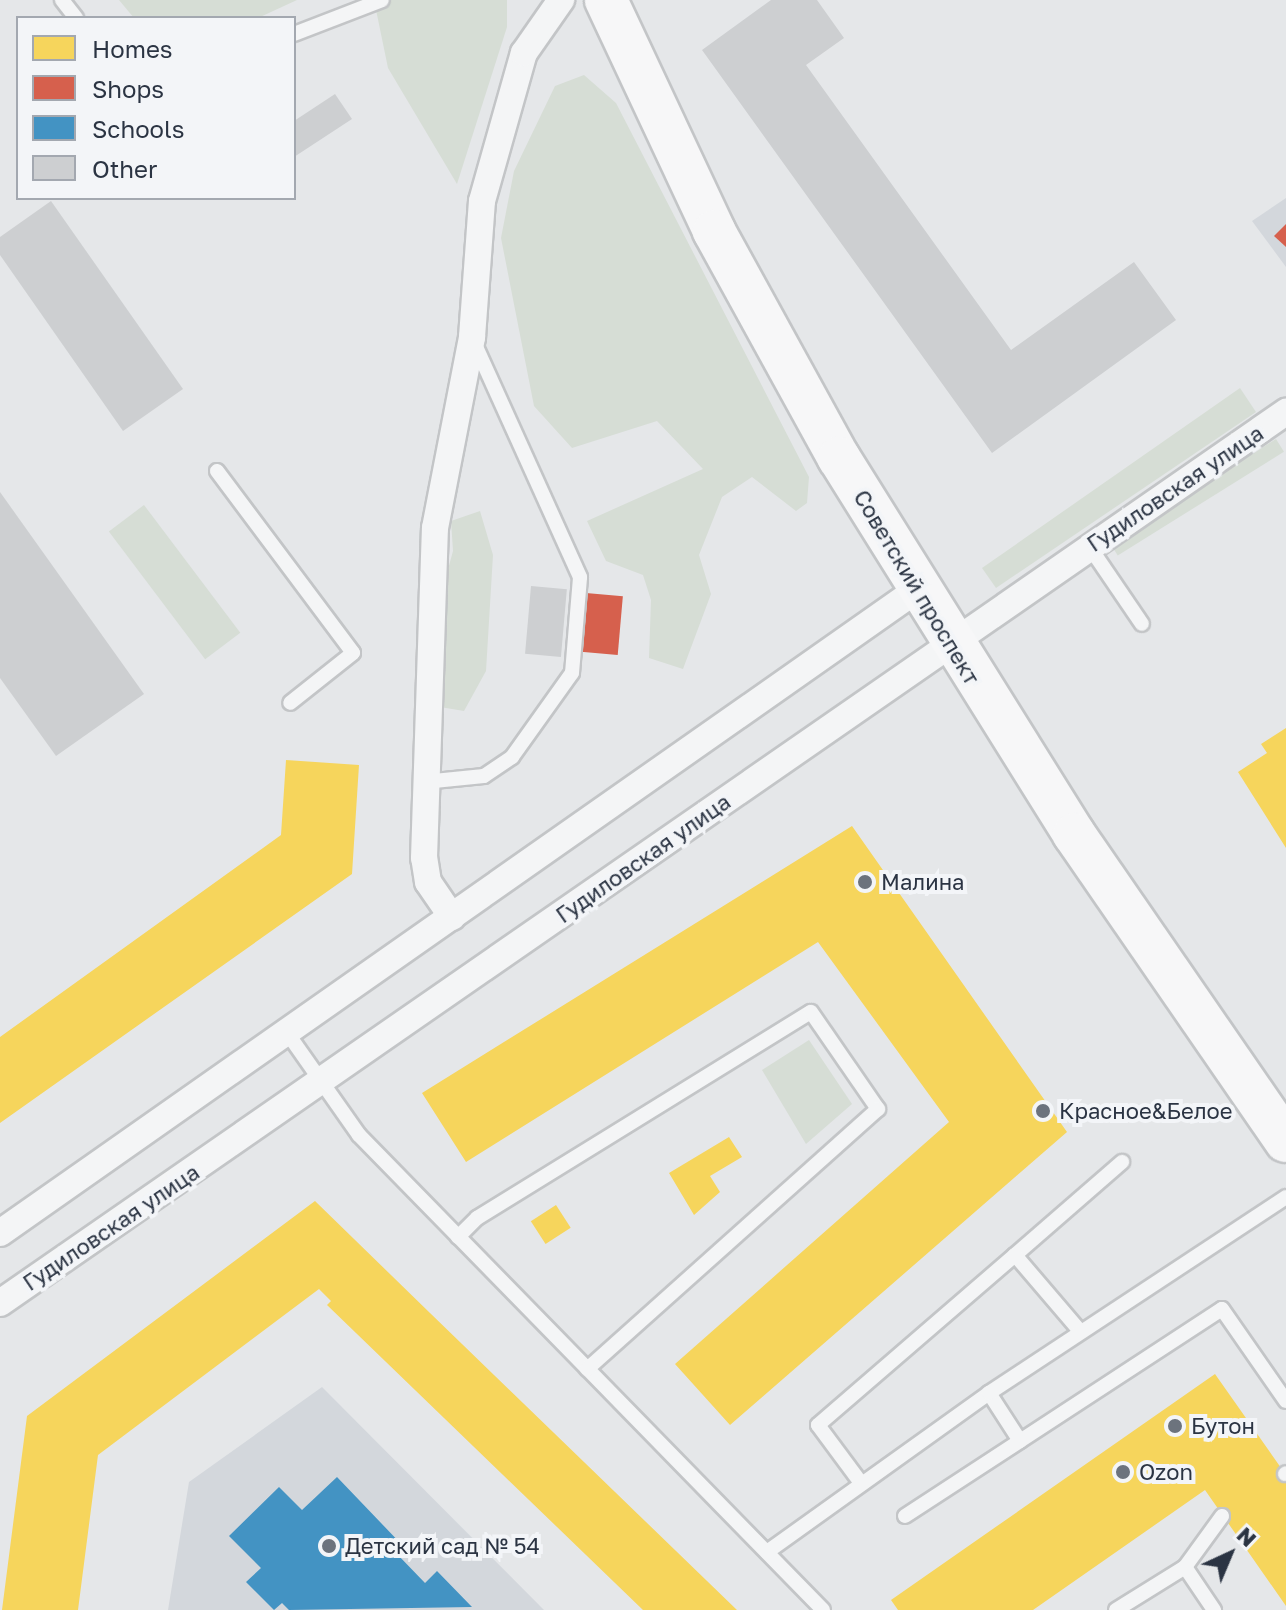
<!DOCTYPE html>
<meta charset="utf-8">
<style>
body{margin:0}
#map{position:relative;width:1286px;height:1610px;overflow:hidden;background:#e5e7e9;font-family:"Golos Text",sans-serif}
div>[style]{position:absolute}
.built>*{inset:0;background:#d3d7dc}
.green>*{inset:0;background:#d6ddd5;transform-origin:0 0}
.homes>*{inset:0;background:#f6d55c;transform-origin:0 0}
.shops>*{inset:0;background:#d6604d;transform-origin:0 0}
.schools>*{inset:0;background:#4393c3}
.building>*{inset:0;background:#cdcfd1;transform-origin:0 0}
.roads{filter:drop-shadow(2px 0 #c3c5c7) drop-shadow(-2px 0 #c3c5c7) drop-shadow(0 2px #c3c5c7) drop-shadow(0 -2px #c3c5c7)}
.service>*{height:14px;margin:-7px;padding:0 7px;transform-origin:7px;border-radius:7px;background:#f4f5f6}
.minor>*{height:26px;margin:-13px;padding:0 13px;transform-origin:13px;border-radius:13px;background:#f4f5f6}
.primary>*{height:42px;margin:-21px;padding:0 21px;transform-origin:21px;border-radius:21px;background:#f7f7f8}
.dots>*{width:22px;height:22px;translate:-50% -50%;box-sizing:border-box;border:4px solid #f3f5f8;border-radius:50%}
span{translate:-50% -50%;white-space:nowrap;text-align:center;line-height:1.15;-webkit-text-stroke:8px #f3f5f8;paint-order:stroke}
.street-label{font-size:22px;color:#2b3443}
.poi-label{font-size:22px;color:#2b3443}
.left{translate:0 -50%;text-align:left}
.legend{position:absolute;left:16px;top:16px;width:280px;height:184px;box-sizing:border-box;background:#f3f5f8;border:2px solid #a3a8b0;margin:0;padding:10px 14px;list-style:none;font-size:24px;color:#2b3443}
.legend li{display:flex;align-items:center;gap:16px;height:40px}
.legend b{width:40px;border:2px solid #a3a8b0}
.north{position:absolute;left:1190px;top:1514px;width:80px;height:80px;-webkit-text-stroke:6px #f3f5f8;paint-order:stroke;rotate:44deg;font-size:22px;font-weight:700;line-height:32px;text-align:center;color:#2b3443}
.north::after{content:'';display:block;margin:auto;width:28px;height:36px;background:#2b3443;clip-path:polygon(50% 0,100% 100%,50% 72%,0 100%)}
</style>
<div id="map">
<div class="built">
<div style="clip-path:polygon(1286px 198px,1286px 267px,1252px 221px)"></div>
<div style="clip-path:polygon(322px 1387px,544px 1610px,168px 1610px,189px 1482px)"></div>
</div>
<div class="green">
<div style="clip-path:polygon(119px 0,297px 0,258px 18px,134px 18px)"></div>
<div style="clip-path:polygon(374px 0,507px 0,507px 27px,457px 184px,388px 68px)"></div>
<div style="clip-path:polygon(584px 75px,616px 103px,809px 477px,807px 503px,796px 511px,752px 477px,722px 497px,699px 555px,711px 594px,683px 669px,649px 658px,651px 600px,643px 575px,606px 561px,587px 521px,703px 469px,657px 421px,572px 448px,534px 406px,501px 238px,514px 171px,555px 86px)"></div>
<div style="clip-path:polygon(1240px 388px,1256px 412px,996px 588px,982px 568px)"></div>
<div style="left:1276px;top:439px;width:15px;height:196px;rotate:58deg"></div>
<div style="left:144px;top:505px;width:160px;height:44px;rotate:53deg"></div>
<div style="clip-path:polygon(480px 511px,493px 555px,486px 671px,464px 711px,434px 706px,432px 688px,446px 660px,441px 595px,453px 551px,451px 521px)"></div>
<div style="clip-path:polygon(809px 1040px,852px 1104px,806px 1144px,762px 1070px)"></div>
</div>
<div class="homes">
<div style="clip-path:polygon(1286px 728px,1286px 848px,1238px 772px,1267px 753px,1261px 744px)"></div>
<div style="clip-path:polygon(286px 760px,359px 765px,352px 874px,0 1123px,0 1037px,281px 835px)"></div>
<div style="clip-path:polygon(852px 826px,1067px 1132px,730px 1425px,675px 1364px,949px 1122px,818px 942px,466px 1162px,422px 1093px)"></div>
<div style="clip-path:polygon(729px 1137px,742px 1157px,710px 1176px,720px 1192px,694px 1215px,669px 1173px)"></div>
<div style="clip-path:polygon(315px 1201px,430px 1313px,737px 1610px,643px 1610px,327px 1305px,331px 1301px,319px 1289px,98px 1455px,78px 1610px,2px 1610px,27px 1416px)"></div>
<div style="left:556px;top:1205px;width:27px;height:30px;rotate:57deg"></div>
<div style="clip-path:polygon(1215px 1374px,1286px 1475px,1286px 1606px,1205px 1490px,1033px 1610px,898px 1610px,891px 1600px)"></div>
</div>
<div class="shops">
<div style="clip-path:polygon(1286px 224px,1286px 247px,1274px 236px)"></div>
<div style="left:586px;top:593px;width:37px;height:59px;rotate:5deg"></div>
</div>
<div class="schools">
<div style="clip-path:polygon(337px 1477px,404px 1547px,397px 1554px,425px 1583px,437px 1571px,472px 1607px,289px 1610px,282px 1603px,274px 1610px,246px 1582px,261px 1568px,229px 1536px,279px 1487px,302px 1510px)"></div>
</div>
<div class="building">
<div style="clip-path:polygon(771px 0,817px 0,844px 38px,806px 65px,1011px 350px,1134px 262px,1176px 320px,992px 453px,702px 50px)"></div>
<div style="clip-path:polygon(335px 94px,352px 119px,294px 157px,294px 121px)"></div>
<div style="clip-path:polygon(51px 201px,183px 389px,123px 431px,0 255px,0 237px)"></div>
<div style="clip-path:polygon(0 492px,144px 694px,56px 756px,0 678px)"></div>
<div style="left:531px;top:586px;width:36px;height:68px;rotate:5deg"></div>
</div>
<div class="roads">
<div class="service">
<div style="left:62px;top:0;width:23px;rotate:52deg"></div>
<div style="left:294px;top:34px;width:94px;rotate:-21.1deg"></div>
<div style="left:217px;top:471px;width:227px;rotate:53.2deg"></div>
<div style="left:353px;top:653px;width:80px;rotate:141.6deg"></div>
<div style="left:1089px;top:546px;width:94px;rotate:55.8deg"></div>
<div style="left:424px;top:782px;width:60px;rotate:-5.7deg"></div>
<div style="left:484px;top:776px;width:34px;rotate:-34deg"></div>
<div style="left:512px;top:757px;width:103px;rotate:-54.5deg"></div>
<div style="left:572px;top:673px;width:96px;rotate:-85.2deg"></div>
<div style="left:580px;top:577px;width:258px;rotate:-114.3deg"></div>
<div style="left:288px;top:1034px;width:123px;rotate:54.9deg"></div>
<div style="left:359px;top:1135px;width:664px;rotate:45.67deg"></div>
<div style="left:458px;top:1237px;width:27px;rotate:-45deg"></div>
<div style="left:477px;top:1218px;width:392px;rotate:-31.7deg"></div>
<div style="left:811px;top:1012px;width:118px;rotate:55.4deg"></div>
<div style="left:878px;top:1109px;width:390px;rotate:138.2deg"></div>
<div style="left:1015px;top:1255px;width:142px;rotate:-41deg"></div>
<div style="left:989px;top:1393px;width:57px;rotate:57.1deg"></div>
<div style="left:1020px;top:1441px;width:241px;rotate:-33.2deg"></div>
<div style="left:1222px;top:1309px;width:112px;rotate:55.2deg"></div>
<div style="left:1285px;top:1474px;width:1px;rotate:-45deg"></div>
<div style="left:861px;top:1483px;width:72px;rotate:-126.6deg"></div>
<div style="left:818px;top:1425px;width:260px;rotate:-40.8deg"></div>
<div style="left:1015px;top:1255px;width:100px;rotate:49.5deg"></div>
<div style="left:905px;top:1516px;width:137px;rotate:-33.1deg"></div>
<div style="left:767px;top:1552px;width:273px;rotate:-35.6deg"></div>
<div style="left:989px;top:1393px;width:356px;rotate:-33.4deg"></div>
<div style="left:1185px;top:1567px;width:52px;rotate:56deg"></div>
<div style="left:1116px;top:1610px;width:81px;rotate:-31.9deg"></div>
<div style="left:1185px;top:1567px;width:63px;rotate:-54deg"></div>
</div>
<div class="minor">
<div style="left:452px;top:917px;width:42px;rotate:-124.4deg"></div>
<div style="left:428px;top:882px;width:24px;rotate:-99deg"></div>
<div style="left:424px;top:858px;width:330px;rotate:-88.1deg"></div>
<div style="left:435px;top:528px;width:195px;rotate:-79deg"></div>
<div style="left:472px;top:337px;width:136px;rotate:-85.8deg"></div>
<div style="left:482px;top:201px;width:154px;rotate:-74.2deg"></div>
<div style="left:524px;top:53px;width:65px;rotate:-55.1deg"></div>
<div style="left:0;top:1233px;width:1121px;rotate:-35.05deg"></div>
<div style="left:0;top:1303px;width:1565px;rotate:-34.72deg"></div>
</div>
<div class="primary">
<div style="left:606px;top:0;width:255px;rotate:64.9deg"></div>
<div style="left:714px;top:231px;width:259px;rotate:61.2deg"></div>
<div style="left:839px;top:458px;width:443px;rotate:58deg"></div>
<div style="left:1074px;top:834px;width:373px;rotate:55.4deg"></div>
</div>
</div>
<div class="dots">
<div style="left:865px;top:882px;background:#6c737d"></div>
<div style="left:1043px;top:1111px;background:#6c737d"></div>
<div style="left:1175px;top:1426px;background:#6c737d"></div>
<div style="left:1123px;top:1472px;background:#6c737d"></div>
<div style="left:329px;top:1546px;background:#6c737d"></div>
</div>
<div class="street-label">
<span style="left:1175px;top:488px;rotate:-34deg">Гудиловская улица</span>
<span style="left:917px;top:587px;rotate:59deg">Советский проспект</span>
<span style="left:643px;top:858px;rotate:-35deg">Гудиловская улица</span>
<span style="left:111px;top:1227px;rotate:-34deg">Гудиловская улица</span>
</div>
<div class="poi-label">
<span class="left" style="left:881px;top:882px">Малина</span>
<span class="left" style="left:1059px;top:1111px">Красное&amp;Белое</span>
<span class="left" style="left:1191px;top:1426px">Бутон</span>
<span class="left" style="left:1139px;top:1472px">Ozon</span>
<span class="left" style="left:345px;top:1546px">Детский сад № 54</span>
</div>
<ul class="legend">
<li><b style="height:22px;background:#f6d55c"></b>Homes</li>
<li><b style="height:22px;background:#d6604d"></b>Shops</li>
<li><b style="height:22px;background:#4393c3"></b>Schools</li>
<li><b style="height:22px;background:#cdcfd1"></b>Other</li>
</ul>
<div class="north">N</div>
</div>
